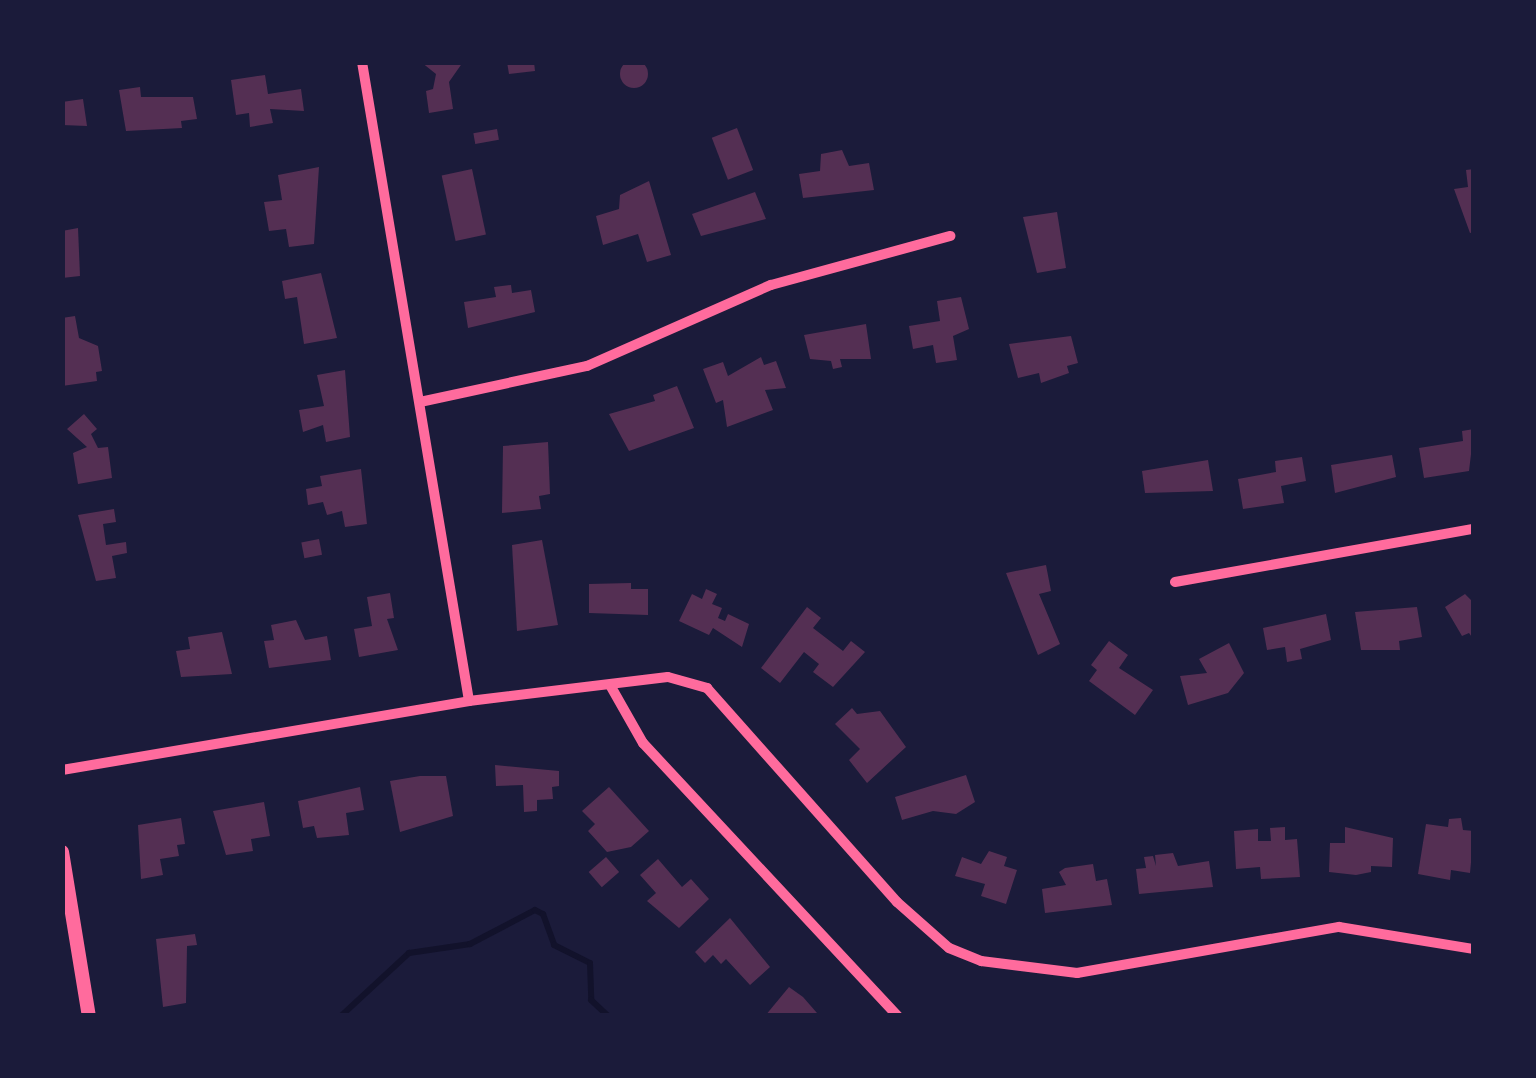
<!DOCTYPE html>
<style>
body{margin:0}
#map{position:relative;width:1536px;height:1078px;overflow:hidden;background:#1b1b3a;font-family:Barlow,sans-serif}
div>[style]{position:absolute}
.stream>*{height:6px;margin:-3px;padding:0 3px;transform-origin:3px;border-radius:3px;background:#12122b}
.building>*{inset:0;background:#542f53;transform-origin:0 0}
.round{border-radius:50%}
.minor>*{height:10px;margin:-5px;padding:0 5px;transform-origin:5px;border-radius:5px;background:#ff6b9d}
.secondary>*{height:14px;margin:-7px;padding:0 7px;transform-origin:7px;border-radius:7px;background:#ff6b9d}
span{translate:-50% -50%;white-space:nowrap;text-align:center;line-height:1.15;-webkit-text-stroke:8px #1b1b3a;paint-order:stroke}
.frame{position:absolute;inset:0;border:65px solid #1b1b3a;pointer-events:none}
</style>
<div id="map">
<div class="stream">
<div style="left:341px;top:1016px;width:93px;rotate:-42.8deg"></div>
<div style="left:409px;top:953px;width:62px;rotate:-8.4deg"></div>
<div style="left:470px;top:944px;width:73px;rotate:-27.6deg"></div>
<div style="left:535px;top:910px;width:9px;rotate:27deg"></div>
<div style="left:543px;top:914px;width:33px;rotate:70deg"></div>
<div style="left:554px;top:945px;width:40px;rotate:26.6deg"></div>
<div style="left:590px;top:963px;width:37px;rotate:88deg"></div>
<div style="left:591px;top:1000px;width:23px;rotate:43deg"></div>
</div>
<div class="building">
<div class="round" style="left:620px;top:60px;width:28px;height:28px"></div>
<div style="clip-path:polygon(421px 62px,463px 62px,449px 82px,453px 109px,429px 113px,426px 91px,433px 89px,436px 74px)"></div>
<div style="clip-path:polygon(507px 62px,534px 62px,535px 71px,509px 74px)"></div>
<div style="clip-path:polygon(265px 75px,268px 94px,301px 89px,304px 111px,270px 109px,273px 123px,250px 127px,249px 113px,236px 115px,231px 80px)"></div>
<div style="clip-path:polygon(140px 87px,141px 97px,193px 97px,197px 119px,181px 121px,182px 128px,126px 131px,119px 90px)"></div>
<div style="clip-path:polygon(83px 99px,87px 126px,62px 125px,62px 102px)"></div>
<div style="left:737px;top:128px;width:45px;height:27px;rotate:69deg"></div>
<div style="left:497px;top:129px;width:11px;height:24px;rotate:80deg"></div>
<div style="clip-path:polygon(842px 150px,849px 166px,869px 163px,874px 190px,803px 198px,799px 174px,820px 171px,821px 154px)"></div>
<div style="clip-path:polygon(319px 167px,314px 244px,289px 247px,286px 229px,269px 231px,264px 202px,282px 200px,278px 175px)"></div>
<div style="left:472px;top:169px;width:67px;height:31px;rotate:78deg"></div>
<div style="clip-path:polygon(1474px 169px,1474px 232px,1470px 233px,1454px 189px,1468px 187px,1466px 170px)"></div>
<div style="clip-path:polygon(649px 181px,671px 255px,647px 262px,638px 234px,603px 245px,596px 216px,619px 209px,620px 195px)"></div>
<div style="clip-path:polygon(755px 192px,766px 219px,701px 236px,692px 214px)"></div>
<div style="clip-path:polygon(1057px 212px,1066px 268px,1037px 273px,1023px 217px)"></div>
<div style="clip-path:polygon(78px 228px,80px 276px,62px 278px,62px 231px)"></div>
<div style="clip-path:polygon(321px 273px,337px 338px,304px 344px,297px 297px,285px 299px,282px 281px)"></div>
<div style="clip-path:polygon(511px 285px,512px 293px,531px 290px,535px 312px,468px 328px,464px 302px,496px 297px,494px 287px)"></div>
<div style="clip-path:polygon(961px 297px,969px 329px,953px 336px,957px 360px,936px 363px,933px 345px,913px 349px,909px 326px,940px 321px,937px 301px)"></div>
<div style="clip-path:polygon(75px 316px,79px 338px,98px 346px,102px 371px,96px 372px,97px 381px,62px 386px,62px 318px)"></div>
<div style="clip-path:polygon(866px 324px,871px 359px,840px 359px,842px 367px,833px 369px,831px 361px,810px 359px,804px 335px)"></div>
<div style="clip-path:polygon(1071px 336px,1078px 363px,1067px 366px,1069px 373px,1041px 383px,1039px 373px,1018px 378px,1009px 344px)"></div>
<div style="clip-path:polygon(761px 357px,764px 365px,776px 361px,786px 388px,765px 390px,773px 410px,727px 427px,723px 400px,716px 403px,703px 369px,723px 362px,728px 376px)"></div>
<div style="clip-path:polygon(345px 370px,350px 437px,326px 442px,323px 425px,303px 432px,299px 410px,324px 406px,317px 375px)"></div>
<div style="clip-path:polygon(677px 386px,694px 428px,629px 451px,609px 414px,655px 401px,653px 395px)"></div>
<div style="clip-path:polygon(84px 414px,97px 429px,91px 434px,98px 448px,108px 447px,112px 478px,78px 484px,73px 453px,87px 447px,67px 429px)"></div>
<div style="clip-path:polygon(1474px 429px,1469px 471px,1424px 478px,1419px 448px,1463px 441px,1462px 431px)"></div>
<div style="clip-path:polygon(548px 442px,550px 494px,539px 496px,541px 509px,502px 513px,503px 446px)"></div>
<div style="clip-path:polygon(1392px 455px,1396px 477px,1335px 493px,1331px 465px)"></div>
<div style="clip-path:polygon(1302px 457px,1306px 481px,1281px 486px,1284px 503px,1243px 509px,1238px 479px,1276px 472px,1275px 461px)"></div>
<div style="clip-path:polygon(1208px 460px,1213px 491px,1145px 493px,1142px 471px)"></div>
<div style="clip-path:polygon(361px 469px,367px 524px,345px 527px,342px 511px,327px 515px,323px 502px,308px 505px,306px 489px,322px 486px,320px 476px)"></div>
<div style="clip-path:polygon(114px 509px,116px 522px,103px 524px,106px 545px,126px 542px,127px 553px,112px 556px,116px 578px,96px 581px,78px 515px)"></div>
<div style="left:319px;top:539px;width:16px;height:18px;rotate:79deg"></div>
<div style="clip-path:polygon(542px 540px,558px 625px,517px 631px,512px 545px)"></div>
<div style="clip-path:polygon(1046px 565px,1051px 591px,1039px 594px,1060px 644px,1038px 655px,1006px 573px)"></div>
<div style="clip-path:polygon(631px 583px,631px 589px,648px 589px,648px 615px,589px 613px,589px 584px)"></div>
<div style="clip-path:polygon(706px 589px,717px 594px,712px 604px,722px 608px,718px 618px,725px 621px,728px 614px,749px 624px,742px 647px,713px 628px,709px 635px,679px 621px,692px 594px,702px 599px)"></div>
<div style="clip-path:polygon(390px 593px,394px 618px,387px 619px,398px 650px,359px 657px,354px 629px,372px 626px,367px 597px)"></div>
<div style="clip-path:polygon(1465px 594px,1474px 603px,1474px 640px,1469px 633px,1462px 636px,1445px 607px)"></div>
<div style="clip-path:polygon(807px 607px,821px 618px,813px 628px,843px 651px,851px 641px,865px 652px,833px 687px,813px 672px,819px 664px,804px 652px,780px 683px,761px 668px)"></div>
<div style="clip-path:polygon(1417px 607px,1422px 637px,1399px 641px,1400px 650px,1361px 650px,1355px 612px)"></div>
<div style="clip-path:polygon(1326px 614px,1331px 640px,1300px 649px,1302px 659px,1287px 662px,1285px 647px,1267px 650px,1263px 628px)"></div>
<div style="clip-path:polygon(296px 620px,305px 640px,327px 636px,331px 660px,269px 668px,264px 641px,274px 640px,271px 625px)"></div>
<div style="clip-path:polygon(222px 632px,232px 674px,181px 677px,176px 651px,190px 649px,188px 637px)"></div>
<div style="clip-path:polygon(1109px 641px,1128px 655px,1119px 668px,1153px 690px,1135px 715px,1089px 681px,1097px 670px,1091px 665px)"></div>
<div style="clip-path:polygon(1229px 643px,1244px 673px,1228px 693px,1188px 705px,1180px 676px,1207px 673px,1199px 659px)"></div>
<div style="clip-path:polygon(852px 708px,857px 714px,880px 711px,906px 747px,867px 783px,849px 760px,860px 749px,835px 724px)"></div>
<div style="clip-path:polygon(495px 765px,559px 771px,559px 786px,552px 787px,553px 799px,537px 800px,537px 811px,524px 812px,523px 785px,496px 786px)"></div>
<div style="clip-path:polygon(966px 775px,975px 802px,956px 814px,933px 811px,902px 820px,895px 797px)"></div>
<div style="clip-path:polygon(420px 776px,446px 776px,453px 816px,400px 832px,390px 781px)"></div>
<div style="clip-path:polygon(360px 787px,364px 810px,346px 813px,349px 835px,317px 838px,314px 826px,303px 828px,298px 801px)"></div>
<div style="clip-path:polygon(609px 787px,649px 831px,631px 847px,607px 852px,588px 831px,595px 824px,582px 811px)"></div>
<div style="clip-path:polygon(264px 802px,270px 836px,251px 839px,253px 851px,226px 855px,213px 811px)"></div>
<div style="clip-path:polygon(181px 818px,185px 844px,177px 845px,179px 856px,160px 859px,163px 875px,141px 879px,138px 825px)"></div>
<div style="clip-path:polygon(1461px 818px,1463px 830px,1474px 831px,1470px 873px,1451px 870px,1450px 880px,1418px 874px,1426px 824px,1448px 827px,1449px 819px)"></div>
<div style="clip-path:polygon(1285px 827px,1285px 840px,1297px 839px,1300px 877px,1261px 879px,1260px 867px,1236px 869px,1234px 831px,1258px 829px,1258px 841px,1271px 841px,1270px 828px)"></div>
<div style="clip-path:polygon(1345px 827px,1393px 838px,1392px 867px,1371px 866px,1371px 872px,1356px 875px,1329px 872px,1330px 843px,1345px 843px)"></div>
<div style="clip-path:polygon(989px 851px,1007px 857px,1004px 866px,1017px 870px,1006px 904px,981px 896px,985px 884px,955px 876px,962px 857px,981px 864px)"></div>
<div style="clip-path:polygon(1173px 853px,1178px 866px,1209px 861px,1213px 887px,1139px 894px,1136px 869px,1146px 868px,1144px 857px,1153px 856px,1156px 866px,1155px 855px)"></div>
<div style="left:606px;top:857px;width:20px;height:23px;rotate:49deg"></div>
<div style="clip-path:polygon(658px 859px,682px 887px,691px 879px,709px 899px,679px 928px,647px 901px,656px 893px,640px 875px)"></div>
<div style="clip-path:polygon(1093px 864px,1096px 881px,1107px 879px,1112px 905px,1045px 913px,1042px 889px,1066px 885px,1059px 872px,1065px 868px)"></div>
<div style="clip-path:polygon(730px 918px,770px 967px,750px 985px,726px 959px,721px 964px,713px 955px,705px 963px,695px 952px)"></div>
<div style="clip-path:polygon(195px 934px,197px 945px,187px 946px,186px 1003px,163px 1007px,156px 939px)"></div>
<div style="clip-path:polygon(789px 987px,803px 997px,817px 1013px,765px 1016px)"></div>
</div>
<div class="minor">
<div style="left:362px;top:62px;width:648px;rotate:80.49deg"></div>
<div style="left:420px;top:402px;width:171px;rotate:-12.2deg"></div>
<div style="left:587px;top:366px;width:201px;rotate:-23.8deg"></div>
<div style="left:771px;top:285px;width:186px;rotate:-15.3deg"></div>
<div style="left:1175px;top:582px;width:304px;rotate:-10.1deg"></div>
<div style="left:610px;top:685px;width:67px;rotate:60.4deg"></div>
<div style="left:643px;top:743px;width:374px;rotate:47deg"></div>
<div style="left:62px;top:770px;width:413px;rotate:-9.6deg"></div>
<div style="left:469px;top:701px;width:200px;rotate:-6.9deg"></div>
<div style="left:668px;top:677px;width:41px;rotate:15.8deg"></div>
<div style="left:707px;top:688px;width:286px;rotate:48.4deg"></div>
<div style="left:897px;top:902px;width:69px;rotate:41.5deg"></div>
<div style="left:949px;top:948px;width:35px;rotate:22deg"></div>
<div style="left:981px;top:961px;width:97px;rotate:7.1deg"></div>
<div style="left:1077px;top:973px;width:266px;rotate:-10deg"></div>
<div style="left:1339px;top:927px;width:137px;rotate:9.3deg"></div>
</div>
<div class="secondary">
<div style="left:62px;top:852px;width:166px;rotate:80.7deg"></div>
</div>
<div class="frame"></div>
</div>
